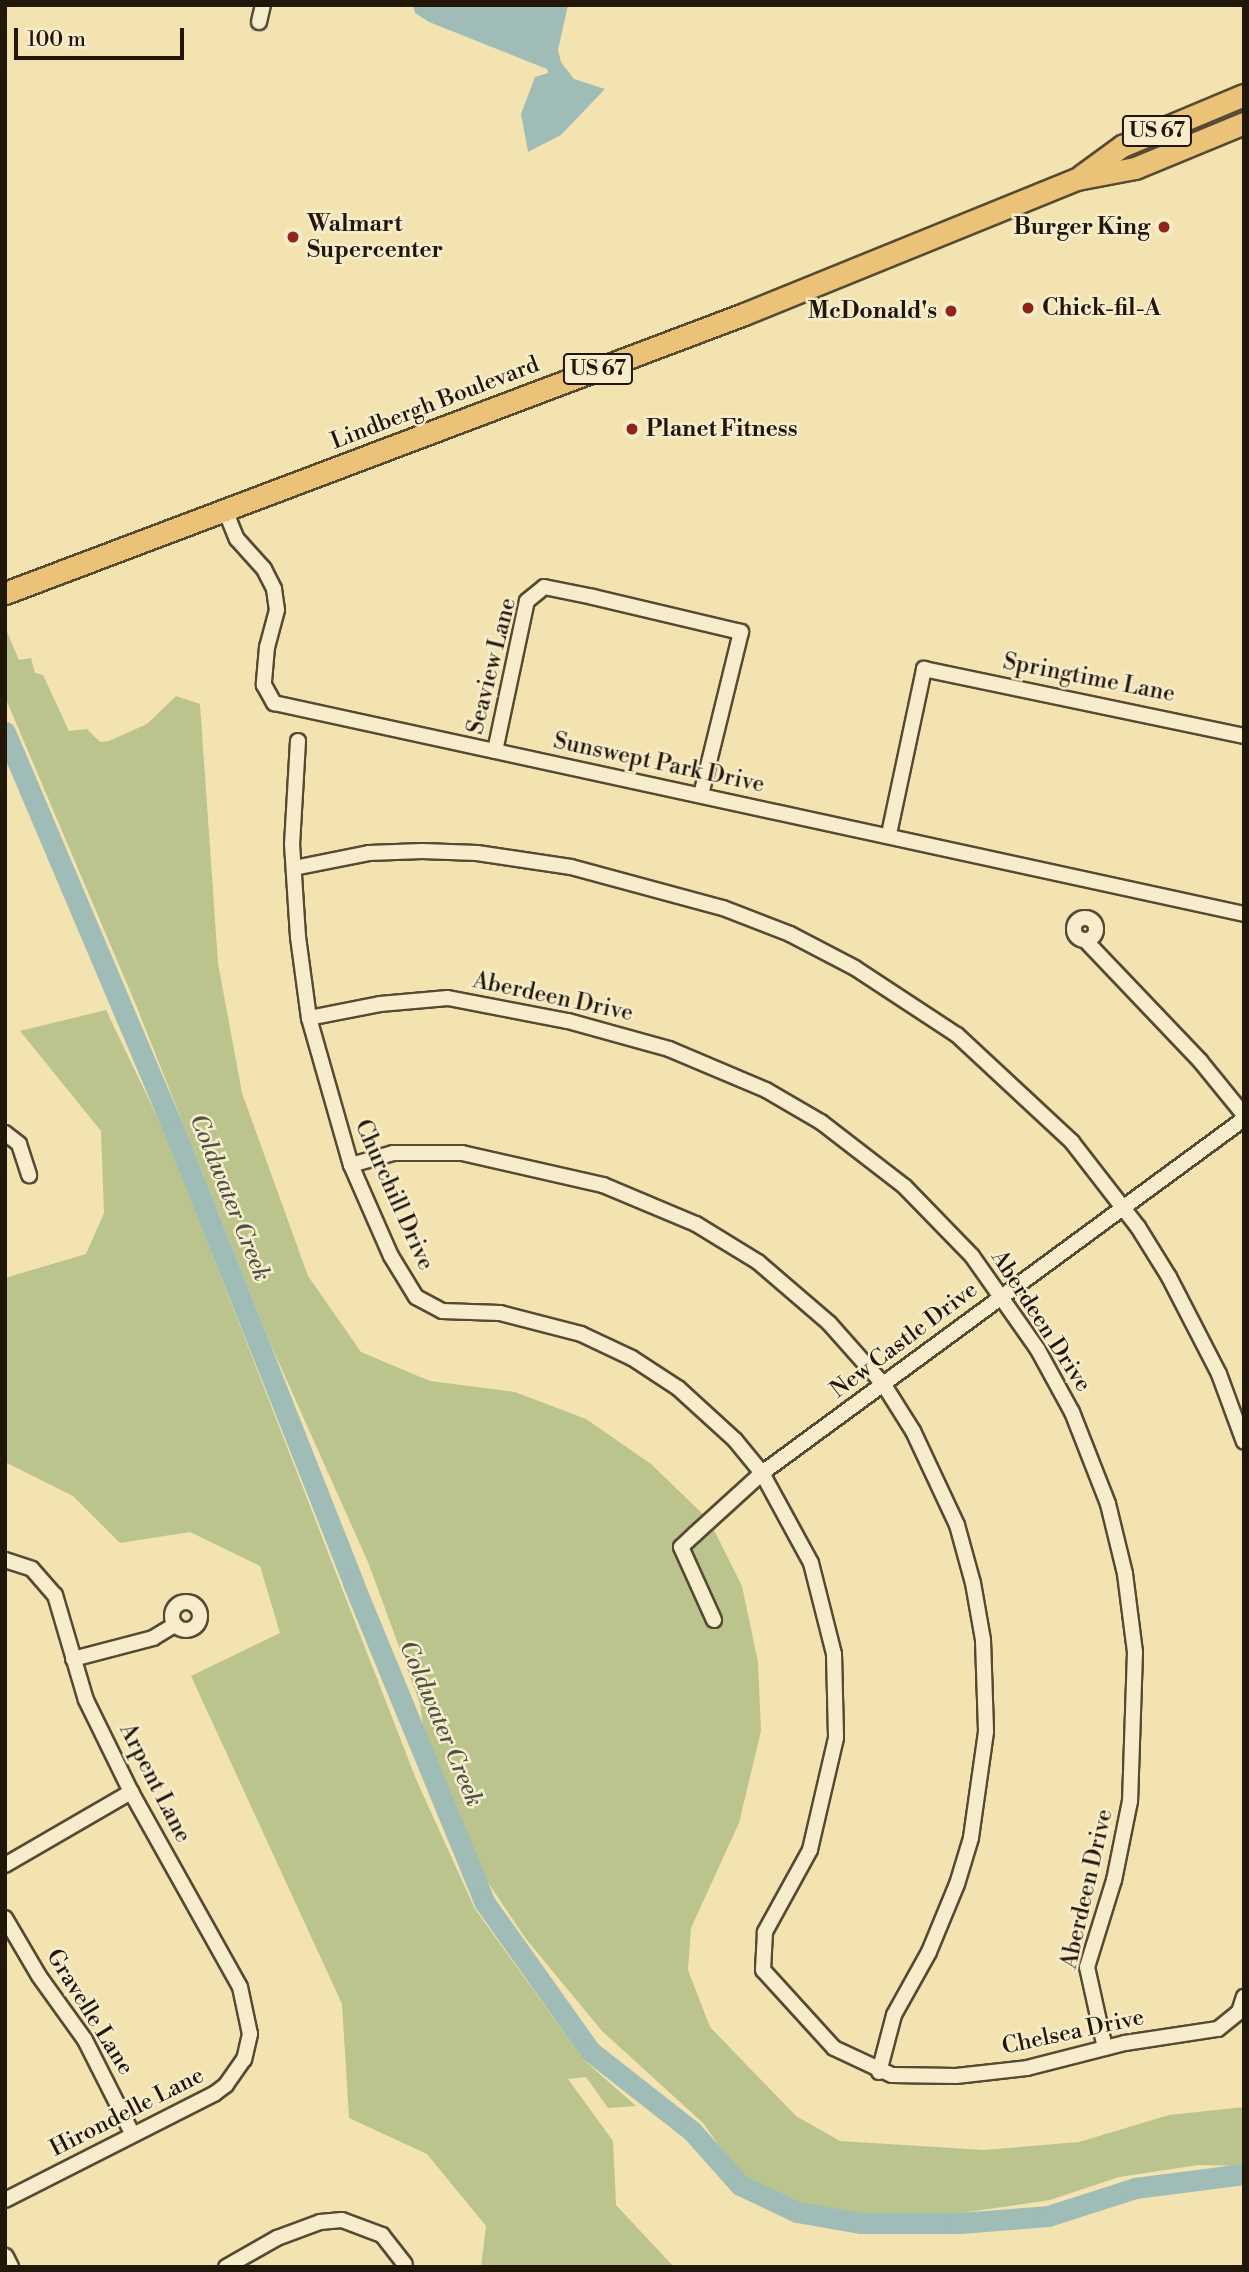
<!DOCTYPE html>
<style>
body{margin:0}
#map{position:relative;width:1249px;height:2272px;overflow:hidden;background:#f3e3b1;font-family:"Libre Bodoni",serif}
div>[style]{position:absolute}
.green>*{inset:0;background:#bbc48c}
.water>*{inset:0;background:#a0bcb6}
.river>*{height:21px;margin:-10.5px;padding:0 10.5px;transform-origin:10.5px;border-radius:10.5px;background:#a0bcb6}
.roads{filter:drop-shadow(2px 0 #564a33) drop-shadow(-2px 0 #564a33) drop-shadow(0 2px #564a33) drop-shadow(0 -2px #564a33)}
.minor>*{height:14px;margin:-7px;padding:0 7px;transform-origin:7px;border-radius:7px;background:#f7edcc}
.minor>.ring{margin:-7px;padding:0;box-sizing:content-box;background:none;border:14px solid #f7edcc;border-radius:50%}
.tertiary>*{height:16px;margin:-8px;padding:0 8px;transform-origin:8px;border-radius:8px;background:#f7edcc}
.primary>*{height:21px;margin:-10.5px;padding:0 10.5px;transform-origin:10.5px;border-radius:10.5px;background:#eac278}
.dots>*{width:19px;height:19px;translate:-50% -50%;box-sizing:border-box;border:4px solid #f7edcc;border-radius:50%}
span{translate:-50% -50%;white-space:nowrap;text-align:center;line-height:1.15;-webkit-text-stroke:5px #f7edcc;paint-order:stroke}
.shield-label span{padding:2px 5px;background:#f7edcc;border:2px solid;border-radius:5px;-webkit-text-stroke-width:0}
.shield-label{font-size:21px;color:#211709;font-weight:700}
.poi-label{font-size:23px;color:#211709;font-weight:700}
.left{translate:0 -50%;text-align:left}
.right{translate:-100% -50%;text-align:right}
.street-label{font-size:23px;color:#211709}
.water-label{font-size:24px;color:#4d5146;font-style:italic}
.frame{position:absolute;inset:0;border:7px solid #211709;pointer-events:none}
.scale{position:absolute;left:14px;top:28px;width:170px;height:32px;box-sizing:border-box;border:4px solid #211709;border-top:0;padding-left:9px;font-size:21px;line-height:24px;white-space:nowrap;color:#211709;-webkit-text-stroke:5px #f7edcc;paint-order:stroke}
</style>
<div id="map">
<div class="green">
<div style="clip-path:polygon(5px 627px,19px 660px,31px 658px,35px 673px,43px 675px,69px 731px,87px 729px,100px 742px,109px 741px,147px 724px,176px 696px,200px 704px,218px 963px,242px 1093px,308px 1276px,361px 1352px,430px 1381px,515px 1392px,586px 1419px,651px 1464px,709px 1520px,742px 1586px,758px 1662px,761px 1731px,739px 1823px,691px 1928px,688px 1970px,710px 2027px,796px 2116px,840px 2141px,984px 2150px,1079px 2142px,1169px 2115px,1244px 2107px,1244px 2166px,1198px 2165px,1119px 2177px,1050px 2200px,947px 2215px,880px 2219px,817px 2214px,781px 2202px,740px 2175px,703px 2123px,602px 2031px,526px 1939px,485px 1878px,425px 1740px,420px 1704px,368px 1562px,270px 1343px,136px 1005px,5px 697px)"></div>
<div style="clip-path:polygon(106px 1010px,166px 1135px,416px 1779px,475px 1909px,584px 2060px,636px 2106px,608px 2108px,586px 2077px,568px 2079px,613px 2141px,616px 2205px,674px 2267px,481px 2267px,486px 2226px,427px 2154px,349px 2118px,342px 2004px,191px 1676px,280px 1633px,260px 1566px,190px 1532px,120px 1543px,73px 1496px,5px 1462px,5px 1278px,86px 1254px,104px 1213px,101px 1131px,20px 1031px)"></div>
</div>
<div class="water">
<div style="clip-path:polygon(413px 5px,568px 5px,558px 50px,561px 62px,574px 79px,605px 89px,561px 135px,528px 152px,521px 114px,535px 77px,548px 73px,547px 69px,429px 22px,415px 13px)"></div>
</div>
<div class="river">
<div style="left:5px;top:732px;width:438px;rotate:67deg"></div>
<div style="left:176px;top:1135px;width:482px;rotate:68.4deg"></div>
<div style="left:353px;top:1583px;width:346px;rotate:67.6deg"></div>
<div style="left:485px;top:1903px;width:181px;rotate:54.6deg"></div>
<div style="left:590px;top:2051px;width:130px;rotate:38.1deg"></div>
<div style="left:692px;top:2131px;width:72px;rotate:48.4deg"></div>
<div style="left:740px;top:2185px;width:63px;rotate:25.3deg"></div>
<div style="left:797px;top:2212px;width:65px;rotate:9.8deg"></div>
<div style="left:861px;top:2223px;width:99px"></div>
<div style="left:960px;top:2223px;width:88px;rotate:-4.5deg"></div>
<div style="left:1048px;top:2216px;width:91px;rotate:-17.8deg"></div>
<div style="left:1135px;top:2188px;width:110px;rotate:-7.3deg"></div>
</div>
<div class="roads">
<div class="minor">
<div style="left:259px;top:22px;width:17px;rotate:-77deg"></div>
<div style="left:225px;top:510px;width:31px;rotate:68deg"></div>
<div style="left:237px;top:539px;width:40px;rotate:48deg"></div>
<div style="left:264px;top:569px;width:22px;rotate:63deg"></div>
<div style="left:274px;top:589px;width:21px;rotate:82deg"></div>
<div style="left:277px;top:610px;width:38px;rotate:105deg"></div>
<div style="left:267px;top:647px;width:38px;rotate:95deg"></div>
<div style="left:264px;top:685px;width:21px;rotate:61deg"></div>
<div style="left:274px;top:703px;width:993px;rotate:12.27deg"></div>
<div style="left:298px;top:741px;width:103px;rotate:93.3deg"></div>
<div style="left:292px;top:844px;width:93px;rotate:86.3deg"></div>
<div style="left:298px;top:937px;width:82px;rotate:82.3deg"></div>
<div style="left:309px;top:1018px;width:153px;rotate:74.1deg"></div>
<div style="left:351px;top:1165px;width:99px;rotate:66.3deg"></div>
<div style="left:391px;top:1256px;width:48px;rotate:58.6deg"></div>
<div style="left:416px;top:1297px;width:30px;rotate:28deg"></div>
<div style="left:442px;top:1311px;width:58px;rotate:2deg"></div>
<div style="left:500px;top:1313px;width:84px;rotate:14.5deg"></div>
<div style="left:581px;top:1334px;width:56px;rotate:25.2deg"></div>
<div style="left:632px;top:1358px;width:55px;rotate:33.1deg"></div>
<div style="left:678px;top:1388px;width:77px;rotate:42.4deg"></div>
<div style="left:735px;top:1440px;width:43px;rotate:50.7deg"></div>
<div style="left:762px;top:1473px;width:102px;rotate:61.4deg"></div>
<div style="left:811px;top:1563px;width:94px;rotate:75.8deg"></div>
<div style="left:834px;top:1654px;width:84px;rotate:88.6deg"></div>
<div style="left:836px;top:1738px;width:115px;rotate:103.1deg"></div>
<div style="left:810px;top:1850px;width:94px;rotate:118.8deg"></div>
<div style="left:765px;top:1932px;width:38px;rotate:93deg"></div>
<div style="left:763px;top:1970px;width:105px;rotate:47.7deg"></div>
<div style="left:834px;top:2048px;width:64px;rotate:25deg"></div>
<div style="left:892px;top:2075px;width:64px;rotate:0.9deg"></div>
<div style="left:956px;top:2076px;width:71px;rotate:-6.4deg"></div>
<div style="left:1027px;top:2068px;width:101px;rotate:-14.3deg"></div>
<div style="left:1125px;top:2043px;width:94px;rotate:-8.6deg"></div>
<div style="left:1218px;top:2029px;width:27px;rotate:-39deg"></div>
<div style="left:1239px;top:2012px;width:16px;rotate:-72deg"></div>
<div style="left:495px;top:751px;width:153px;rotate:-78deg"></div>
<div style="left:527px;top:601px;width:22px;rotate:-39deg"></div>
<div style="left:544px;top:587px;width:50px;rotate:11.5deg"></div>
<div style="left:593px;top:597px;width:152px;rotate:13.3deg"></div>
<div style="left:741px;top:632px;width:168px;rotate:103.8deg"></div>
<div style="left:889px;top:834px;width:169px;rotate:-78deg"></div>
<div style="left:924px;top:669px;width:327px;rotate:11.8deg"></div>
<div style="left:294px;top:868px;width:76px;rotate:-11.3deg"></div>
<div style="left:369px;top:853px;width:53px;rotate:-2.2deg"></div>
<div style="left:422px;top:851px;width:55px;rotate:2.1deg"></div>
<div style="left:477px;top:853px;width:95px;rotate:8.5deg"></div>
<div style="left:571px;top:867px;width:157px;rotate:15.1deg"></div>
<div style="left:723px;top:908px;width:72px;rotate:21.2deg"></div>
<div style="left:790px;top:934px;width:73px;rotate:27.6deg"></div>
<div style="left:855px;top:968px;width:122px;rotate:33.3deg"></div>
<div style="left:957px;top:1035px;width:157px;rotate:42.9deg"></div>
<div style="left:1072px;top:1142px;width:108px;rotate:52.2deg"></div>
<div style="left:1138px;top:1227px;width:59px;rotate:58.2deg"></div>
<div style="left:1169px;top:1277px;width:109px;rotate:62.7deg"></div>
<div style="left:1219px;top:1374px;width:72px;rotate:69.8deg"></div>
<div class="ring" style="left:1074px;top:918px;width:8px;height:8px"></div>
<div style="left:1085px;top:940px;width:168px;rotate:46.4deg"></div>
<div style="left:1201px;top:1062px;width:68px;rotate:50.9deg"></div>
<div style="left:309px;top:1018px;width:72px;rotate:-11.2deg"></div>
<div style="left:380px;top:1004px;width:68px;rotate:-5deg"></div>
<div style="left:448px;top:998px;width:122px;rotate:10.9deg"></div>
<div style="left:568px;top:1021px;width:105px;rotate:15.5deg"></div>
<div style="left:669px;top:1049px;width:105px;rotate:22.9deg"></div>
<div style="left:766px;top:1090px;width:64px;rotate:30.2deg"></div>
<div style="left:821px;top:1122px;width:106px;rotate:37.7deg"></div>
<div style="left:905px;top:1187px;width:96px;rotate:45.8deg"></div>
<div style="left:972px;top:1256px;width:115px;rotate:54.9deg"></div>
<div style="left:1038px;top:1350px;width:71px;rotate:61.3deg"></div>
<div style="left:1072px;top:1412px;width:99px;rotate:68.6deg"></div>
<div style="left:1108px;top:1504px;width:72px;rotate:76.3deg"></div>
<div style="left:1125px;top:1574px;width:79px;rotate:82.7deg"></div>
<div style="left:1135px;top:1652px;width:149px;rotate:91.9deg"></div>
<div style="left:1130px;top:1801px;width:81px;rotate:101.4deg"></div>
<div style="left:1114px;top:1880px;width:91px;rotate:107.2deg"></div>
<div style="left:1087px;top:1967px;width:83px;rotate:77.5deg"></div>
<div style="left:5px;top:1133px;width:18px;rotate:38deg"></div>
<div style="left:19px;top:1144px;width:33px;rotate:72deg"></div>
<div style="left:351px;top:1165px;width:44px;rotate:-15.9deg"></div>
<div style="left:393px;top:1153px;width:69px"></div>
<div style="left:462px;top:1153px;width:145px;rotate:12.8deg"></div>
<div style="left:603px;top:1185px;width:101px;rotate:22.8deg"></div>
<div style="left:696px;top:1224px;width:73px;rotate:31.5deg"></div>
<div style="left:758px;top:1262px;width:94px;rotate:40.7deg"></div>
<div style="left:829px;top:1323px;width:83px;rotate:48.4deg"></div>
<div style="left:884px;top:1385px;width:54px;rotate:57.8deg"></div>
<div style="left:913px;top:1431px;width:104px;rotate:64.9deg"></div>
<div style="left:957px;top:1525px;width:60px;rotate:74.6deg"></div>
<div style="left:973px;top:1583px;width:58px;rotate:80deg"></div>
<div style="left:983px;top:1640px;width:92px;rotate:88.1deg"></div>
<div style="left:986px;top:1732px;width:107px;rotate:98.1deg"></div>
<div style="left:971px;top:1838px;width:48px;rotate:106.9deg"></div>
<div style="left:957px;top:1884px;width:74px;rotate:112.4deg"></div>
<div style="left:929px;top:1952px;width:72px;rotate:119.1deg"></div>
<div style="left:894px;top:2015px;width:59px;rotate:104.7deg"></div>
<div style="left:5px;top:1560px;width:28px;rotate:18deg"></div>
<div style="left:32px;top:1569px;width:35px;rotate:49deg"></div>
<div style="left:55px;top:1595px;width:109px;rotate:73.6deg"></div>
<div style="left:86px;top:1700px;width:102px;rotate:63.9deg"></div>
<div style="left:131px;top:1792px;width:223px;rotate:60.8deg"></div>
<div style="left:240px;top:1987px;width:48px;rotate:78deg"></div>
<div style="left:250px;top:2034px;width:26px;rotate:103deg"></div>
<div style="left:244px;top:2059px;width:32px;rotate:125deg"></div>
<div style="left:226px;top:2085px;width:15px;rotate:143deg"></div>
<div style="left:214px;top:2094px;width:234px;rotate:153.1deg"></div>
<div class="ring" style="left:172px;top:1602px;width:14px;height:14px"></div>
<div style="left:714px;top:1620px;width:80px;rotate:-114.3deg"></div>
<div style="left:681px;top:1547px;width:19px;rotate:-43deg"></div>
<div style="left:695px;top:1534px;width:91px;rotate:-42.3deg"></div>
<div style="left:762px;top:1473px;width:598px;rotate:-36.3deg"></div>
<div style="left:73px;top:1659px;width:83px;rotate:-14.7deg"></div>
<div style="left:153px;top:1638px;width:26px;rotate:-31deg"></div>
<div style="left:5px;top:1865px;width:146px;rotate:-30.1deg"></div>
<div style="left:5px;top:1918px;width:67px;rotate:59.6deg"></div>
<div style="left:39px;top:1976px;width:79px;rotate:54.3deg"></div>
<div style="left:85px;top:2040px;width:104px;rotate:63.2deg"></div>
<div style="left:226px;top:2267px;width:59px;rotate:-29.6deg"></div>
<div style="left:277px;top:2238px;width:46px;rotate:-20.4deg"></div>
<div style="left:320px;top:2222px;width:22px;rotate:-5deg"></div>
<div style="left:342px;top:2220px;width:43px;rotate:20.6deg"></div>
<div style="left:382px;top:2235px;width:37px;rotate:52deg"></div>
</div>
<div class="tertiary">
<div style="left:5px;top:2257px;width:11px;rotate:63deg"></div>
</div>
<div class="primary">
<div style="left:1081px;top:176px;width:51px;rotate:-36.2deg"></div>
<div style="left:1122px;top:146px;width:132px;rotate:-22.7deg"></div>
<div style="left:5px;top:593px;width:790px;rotate:-20.68deg"></div>
<div style="left:744px;top:314px;width:359px;rotate:-22.1deg"></div>
<div style="left:1077px;top:179px;width:59px;rotate:-10.7deg"></div>
<div style="left:1135px;top:168px;width:118px;rotate:-22.4deg"></div>
</div>
</div>
<div class="dots">
<div style="left:1164px;top:227px;background:#8f2418"></div>
<div style="left:293px;top:237px;background:#8f2418"></div>
<div style="left:1028px;top:308px;background:#8f2418"></div>
<div style="left:951px;top:311px;background:#8f2418"></div>
<div style="left:632px;top:429px;background:#8f2418"></div>
</div>
<div class="shield-label">
<span style="left:1157px;top:131px">US 67</span>
<span style="left:598px;top:369px">US 67</span>
</div>
<div class="poi-label">
<span class="left" style="left:307px;top:237px">Walmart<br>Supercenter</span>
<span class="right" style="left:1150px;top:227px">Burger King</span>
<span class="left" style="left:1042px;top:308px">Chick-fil-A</span>
<span class="right" style="left:937px;top:311px">McDonald's</span>
<span class="left" style="left:646px;top:429px">Planet Fitness</span>
</div>
<div class="street-label">
<span style="left:435px;top:403px;rotate:-21deg">Lindbergh Boulevard</span>
<span style="left:492px;top:666px;rotate:-76deg">Seaview Lane</span>
<span style="left:1089px;top:678px;rotate:11deg">Springtime Lane</span>
<span style="left:659px;top:763px;rotate:12deg">Sunswept Park Drive</span>
<span style="left:553px;top:997px;rotate:12deg">Aberdeen Drive</span>
<span style="left:394px;top:1195px;rotate:66deg">Churchill Drive</span>
<span style="left:1041px;top:1321px;rotate:57deg">Aberdeen Drive</span>
<span style="left:904px;top:1340px;rotate:-37deg">New Castle Drive</span>
<span style="left:155px;top:1783px;rotate:63deg">Arpent Lane</span>
<span style="left:1087px;top:1889px;rotate:-77deg">Aberdeen Drive</span>
<span style="left:90px;top:2012px;rotate:58deg">Gravelle Lane</span>
<span style="left:1073px;top:2032px;rotate:-12deg">Chelsea Drive</span>
<span style="left:127px;top:2112px;rotate:-27deg">Hirondelle Lane</span>
</div>
<div class="water-label">
<span style="left:229px;top:1198px;rotate:68deg">Coldwater Creek</span>
<span style="left:440px;top:1724px;rotate:67deg">Coldwater Creek</span>
</div>
<div class="frame"></div>
<div class="scale">100 m</div>
</div>
